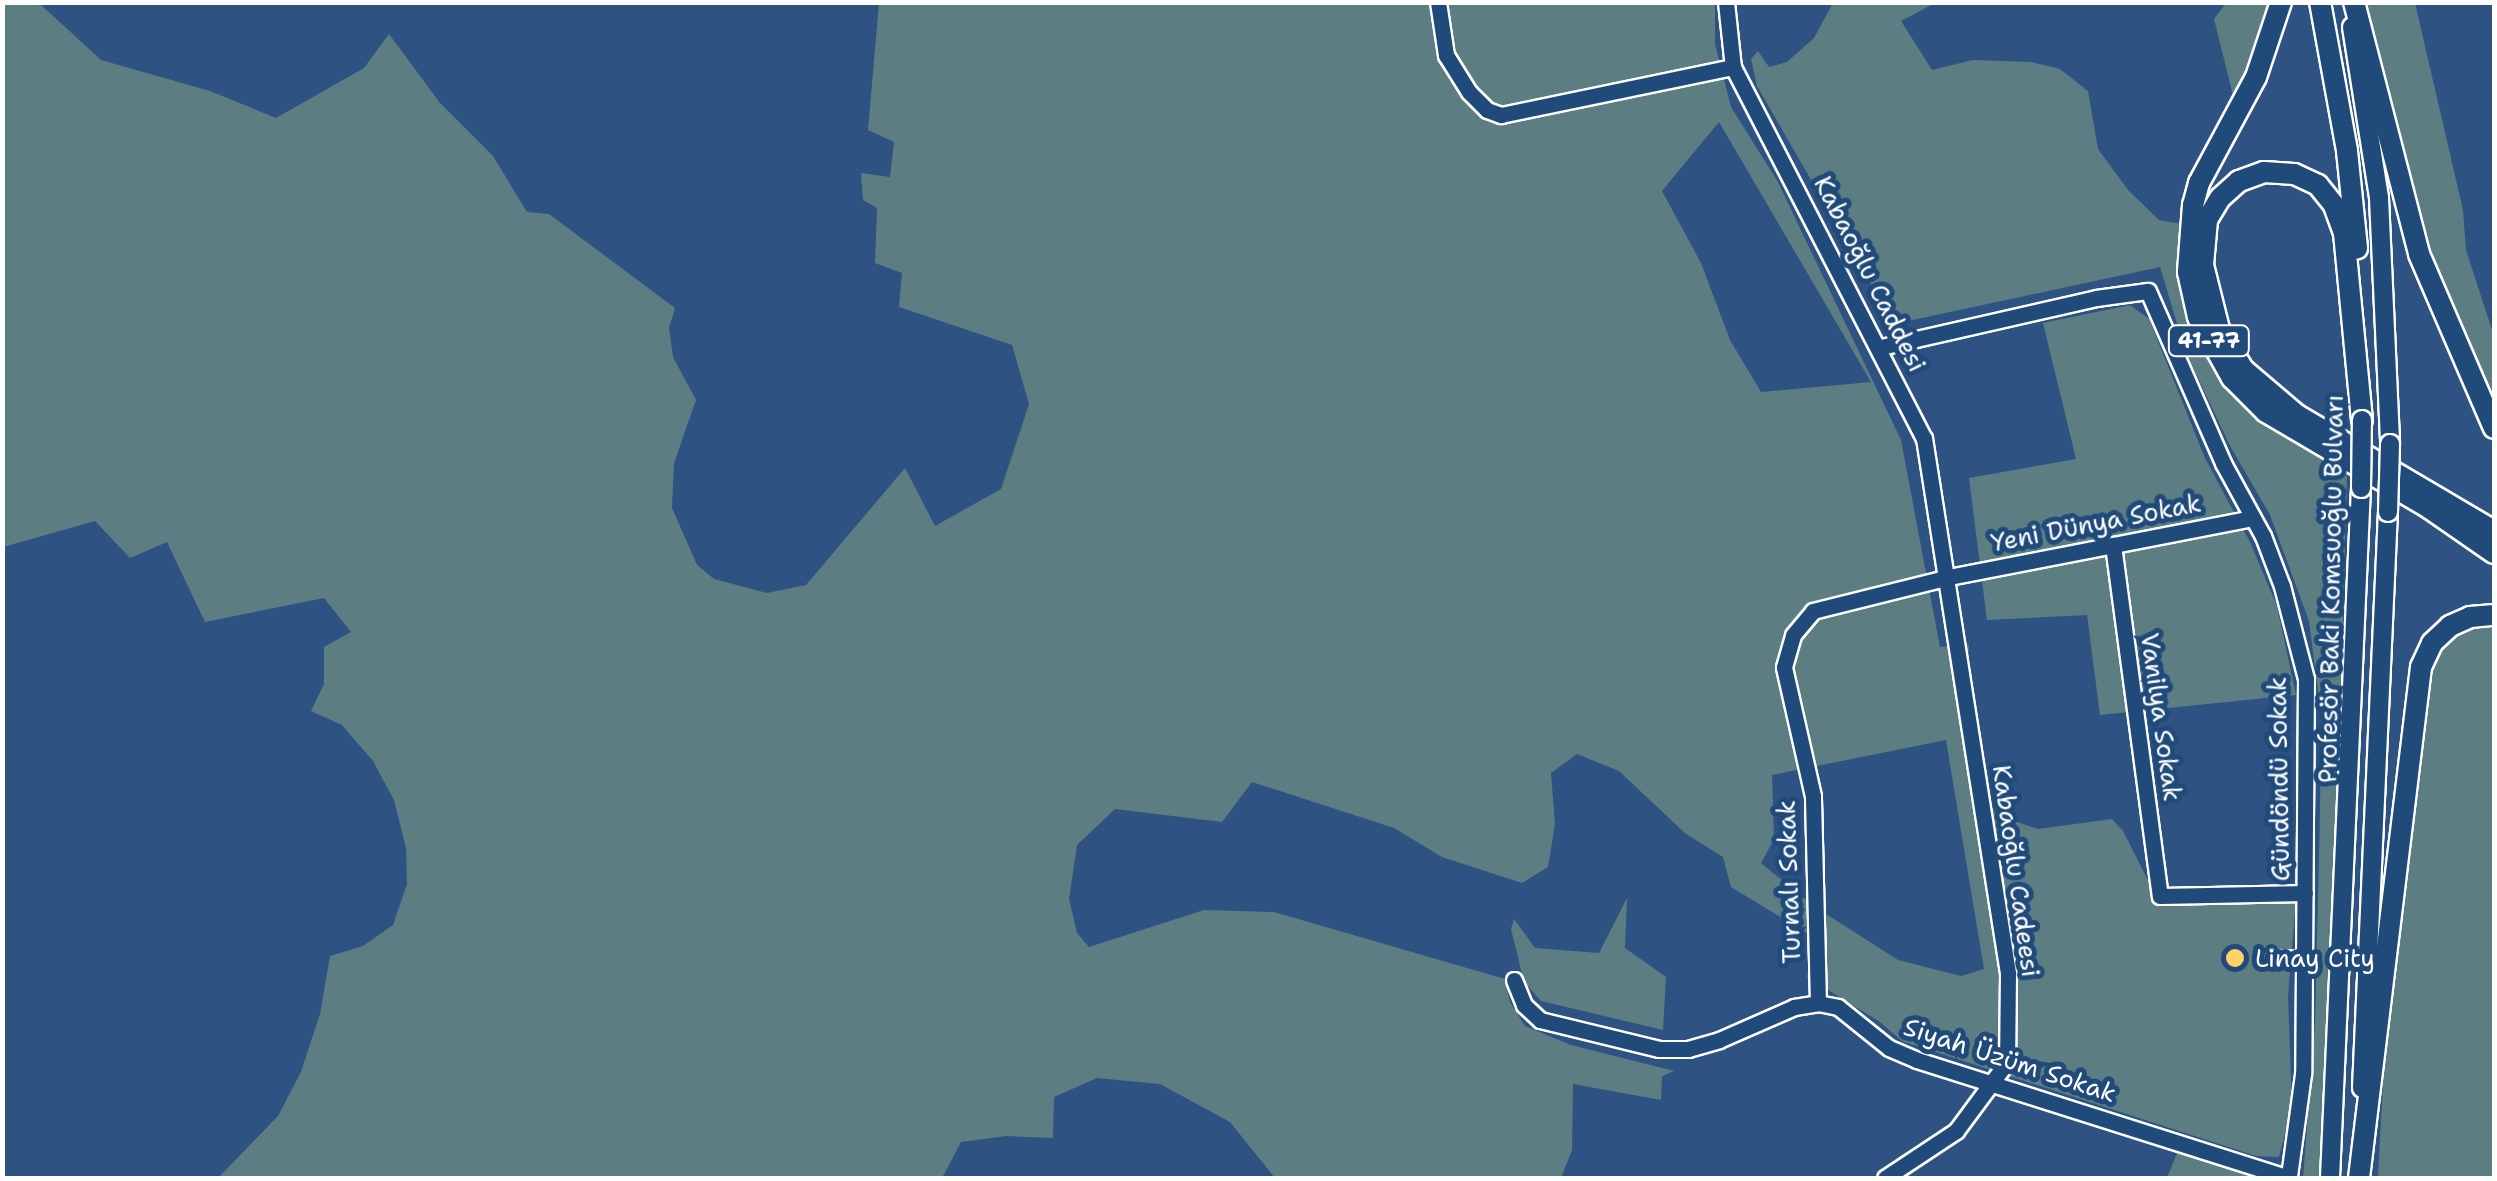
<!DOCTYPE html>
<meta charset="utf-8">
<style>
body{margin:0}
#map{position:relative;width:2497px;height:1181px;overflow:hidden;background:#2e5382;font-family:"Shantell Sans",sans-serif}
div>[style]{position:absolute}
.green>*{inset:0;background:#5c7e83}
.roads{filter:drop-shadow(2px 0 #fff) drop-shadow(-2px 0 #fff) drop-shadow(0 2px #fff) drop-shadow(0 -2px #fff)}
.minor>*{height:15px;margin:-7.5px;padding:0 7.5px;transform-origin:7.5px;border-radius:7.5px;background:#1f4a7a}
.major>*{height:18px;margin:-9px;padding:0 9px;transform-origin:9px;border-radius:9px;background:#1f4a7a}
.highway>*{height:20px;margin:-10px;padding:0 10px;transform-origin:10px;border-radius:10px;background:#1f4a7a}
.bridges{filter:drop-shadow(2px 0 #fff) drop-shadow(-2px 0 #fff) drop-shadow(0 2px #fff) drop-shadow(0 -2px #fff)}
.major-bridge>*{height:18px;margin:-9px;padding:0 9px;transform-origin:9px;border-radius:9px;background:#1f4a7a}
.dots>*{width:28px;height:28px;translate:-50% -50%;box-sizing:border-box;border:5px solid #1f4a7a;border-radius:50%}
span{translate:-50% -50%;white-space:nowrap;text-align:center;line-height:1.15;-webkit-text-stroke:10px #1f4a7a;paint-order:stroke}
.shield-label span{padding:2px 8px;background:#1f4a7a;border:2px solid;border-radius:8px;-webkit-text-stroke-width:0}
.shield-label{font-size:22px;color:#fff;font-weight:700}
.street-label{font-size:25px;color:#fff}
.poi-label{font-size:25px;color:#fff}
.left{translate:0 -50%;text-align:left}
.frame{position:absolute;inset:0;border:5px solid #fff;pointer-events:none}
</style>
<div id="map">
<div class="green">
<div style="clip-path:polygon(1937px 2px,1901px 21px,1932px 70px,1973px 60px,2031px 62px,2060px 69px,2088px 91px,2098px 149px,2128px 190px,2159px 220px,2181px 224px,2179px 262px,2185px 295px,2199px 342px,2224px 383px,2257px 417px,2347px 474px,2332px 1020px,2323px 1178px,2303px 1178px,2315px 1025px,2320px 812px,2321px 715px,2309px 621px,2270px 515px,2229px 444px,2185px 350px,2160px 267px,1894px 324px,1757px 86px,1751px 59px,1758px 51px,1769px 67px,1787px 62px,1814px 38px,1833px 3px)"></div>
<div style="clip-path:polygon(evenodd,3px 3px,39px 3px,101px 60px,210px 91px,276px 118px,364px 68px,389px 34px,440px 103px,493px 156px,527px 212px,549px 214px,675px 308px,669px 328px,673px 357px,696px 400px,674px 463px,672px 508px,697px 565px,714px 579px,767px 593px,806px 585px,905px 468px,935px 526px,1001px 489px,1029px 404px,1012px 345px,899px 307px,902px 273px,875px 263px,877px 208px,863px 200px,861px 173px,890px 177px,894px 142px,868px 130px,879px 3px,1715px 3px,1715px 44px,1731px 107px,1778px 182px,1901px 440px,1940px 647px,1969px 645px,1966px 737px,1978px 790px,1997px 815px,2038px 829px,2112px 819px,2123px 831px,2160px 904px,2296px 900px,2288px 996px,2292px 1106px,2279px 1157px,2256px 1156px,1902px 1041px,1880px 1022px,1807px 977px,1815px 938px,1731px 887px,1723px 857px,1686px 834px,1619px 771px,1577px 754px,1551px 773px,1555px 824px,1548px 867px,1522px 883px,1442px 857px,1394px 828px,1252px 782px,1222px 822px,1115px 809px,1077px 845px,1069px 899px,1077px 933px,1089px 947px,1204px 910px,1274px 912px,1505px 979px,1510px 1002px,1525px 1026px,1571px 1045px,1674px 1071px,1662px 1076px,1661px 1100px,1573px 1084px,1572px 1150px,1561px 1178px,1275px 1178px,1230px 1122px,1160px 1084px,1097px 1078px,1054px 1097px,1053px 1138px,1007px 1136px,961px 1142px,942px 1178px,218px 1178px,278px 1116px,301px 1072px,320px 1014px,330px 956px,363px 946px,393px 925px,407px 884px,406px 848px,394px 800px,373px 761px,342px 725px,311px 711px,324px 684px,324px 647px,351px 632px,324px 598px,205px 622px,167px 542px,130px 558px,95px 521px,3px 547px,3px 3px,1719px 122px,1871px 382px,1761px 392px,1730px 340px,1701px 263px,1662px 191px,1719px 122px,3px 3px,1946px 740px,1984px 969px,1961px 976px,1898px 960px,1815px 907px,1761px 863px,1774px 839px,1772px 775px,1946px 740px)"></div>
<div style="clip-path:polygon(2226px 3px,2271px 3px,2260px 46px,2234px 99px,2214px 19px)"></div>
<div style="clip-path:polygon(2367px 3px,2415px 3px,2463px 210px,2466px 250px,2494px 336px,2494px 404px,2419px 222px)"></div>
<div style="clip-path:polygon(2130px 305px,2149px 319px,2205px 458px,2250px 542px,2277px 606px,2296px 695px,2100px 715px,2087px 615px,1987px 620px,1969px 478px,2076px 459px,2043px 323px)"></div>
<div style="clip-path:polygon(2494px 622px,2494px 1178px,2378px 1178px,2384px 1065px,2433px 670px,2441px 647px,2456px 633px,2476px 623px)"></div>
<div style="clip-path:polygon(1627px 898px,1625px 948px,1666px 977px,1663px 1030px,1541px 1001px,1524px 982px,1511px 929px,1514px 919px,1535px 948px,1599px 953px)"></div>
<div style="clip-path:polygon(2177px 1153px,2247px 1172px,2260px 1178px,2167px 1178px)"></div>
</div>
<div class="roads">
<div class="minor">
<div style="left:1438px;top:2px;width:54px;rotate:81.4deg"></div>
<div style="left:1446px;top:55px;width:44px;rotate:58.1deg"></div>
<div style="left:1469px;top:92px;width:25px;rotate:45deg"></div>
<div style="left:1487px;top:110px;width:15px;rotate:20deg"></div>
<div style="left:1501px;top:115px;width:237px;rotate:-11.7deg"></div>
<div style="left:1726px;top:2px;width:65px;rotate:83.9deg"></div>
<div style="left:1733px;top:67px;width:417px;rotate:62.8deg"></div>
<div style="left:1924px;top:438px;width:542px;rotate:81.08deg"></div>
<div style="left:2008px;top:973px;width:89px;rotate:90.6deg"></div>
<div style="left:2007px;top:1062px;width:86px;rotate:126.5deg"></div>
<div style="left:1956px;top:1131px;width:85px;rotate:146.5deg"></div>
<div style="left:1881px;top:347px;width:221px;rotate:-12.8deg"></div>
<div style="left:2096px;top:298px;width:52px;rotate:-7.7deg"></div>
<div style="left:2148px;top:291px;width:188px;rotate:66.4deg"></div>
<div style="left:2223px;top:463px;width:83px;rotate:61.3deg"></div>
<div style="left:2263px;top:536px;width:53px;rotate:69.2deg"></div>
<div style="left:2282px;top:586px;width:96px;rotate:75.5deg"></div>
<div style="left:2306px;top:679px;width:395px;rotate:90.4deg"></div>
<div style="left:2303px;top:1074px;width:103px;rotate:97.8deg"></div>
<div style="left:2113px;top:545px;width:354px;rotate:82.4deg"></div>
<div style="left:2160px;top:896px;width:145px;rotate:-1.2deg"></div>
<div style="left:2271px;top:958px;width:30px;rotate:2deg"></div>
<div style="left:1514px;top:980px;width:27px;rotate:68deg"></div>
<div style="left:1524px;top:1005px;width:22px;rotate:43deg"></div>
<div style="left:1540px;top:1020px;width:122px;rotate:13.7deg"></div>
<div style="left:1659px;top:1049px;width:29px"></div>
<div style="left:1688px;top:1049px;width:32px;rotate:-16deg"></div>
<div style="left:1719px;top:1040px;width:82px;rotate:-23.7deg"></div>
<div style="left:1794px;top:1007px;width:24px;rotate:-9deg"></div>
<div style="left:1818px;top:1003px;width:20px;rotate:11deg"></div>
<div style="left:1838px;top:1007px;width:65px;rotate:38.8deg"></div>
<div style="left:1889px;top:1048px;width:30px;rotate:23deg"></div>
<div style="left:1917px;top:1060px;width:390px;rotate:17.6deg"></div>
<div style="left:1818px;top:1003px;width:207px;rotate:-91.4deg"></div>
<div style="left:1813px;top:796px;width:132px;rotate:-102.7deg"></div>
<div style="left:1784px;top:667px;width:33px;rotate:-74deg"></div>
<div style="left:1793px;top:635px;width:31px;rotate:-50deg"></div>
<div style="left:1813px;top:611px;width:140px;rotate:-14deg"></div>
<div style="left:1949px;top:577px;width:309px;rotate:-11deg"></div>
</div>
<div class="major">
<div style="left:2352px;top:27px;width:173px;rotate:81deg"></div>
<div style="left:2379px;top:198px;width:246px;rotate:87.4deg"></div>
<div style="left:2362px;top:1088px;width:577px;rotate:-87.42deg"></div>
<div style="left:2330px;top:1178px;width:691px;rotate:-87.43deg"></div>
</div>
<div class="highway">
<div style="left:2281px;top:2px;width:79px;rotate:108.4deg"></div>
<div style="left:2256px;top:77px;width:120px;rotate:118.3deg"></div>
<div style="left:2199px;top:183px;width:23px;rotate:105deg"></div>
<div style="left:2193px;top:205px;width:67px;rotate:94.3deg"></div>
<div style="left:2188px;top:272px;width:46px;rotate:77.5deg"></div>
<div style="left:2198px;top:317px;width:70px;rotate:60.9deg"></div>
<div style="left:2232px;top:378px;width:48px;rotate:45deg"></div>
<div style="left:2266px;top:412px;width:189px;rotate:30.5deg"></div>
<div style="left:2429px;top:508px;width:79px;rotate:34.7deg"></div>
<div style="left:2320px;top:2px;width:151px;rotate:79.7deg"></div>
<div style="left:2347px;top:151px;width:98px;rotate:84.1deg"></div>
<div style="left:2354px;top:2px;width:260px;rotate:75.5deg"></div>
<div style="left:2419px;top:254px;width:189px;rotate:66.7deg"></div>
<div style="left:2362px;top:420px;width:188px;rotate:-95.5deg"></div>
<div style="left:2344px;top:233px;width:30px;rotate:-110deg"></div>
<div style="left:2334px;top:205px;width:26px;rotate:-129deg"></div>
<div style="left:2318px;top:185px;width:26px;rotate:-155deg"></div>
<div style="left:2294px;top:174px;width:30px;rotate:-176deg"></div>
<div style="left:2264px;top:172px;width:27px;rotate:160deg"></div>
<div style="left:2239px;top:181px;width:25px;rotate:138deg"></div>
<div style="left:2220px;top:198px;width:26px;rotate:121deg"></div>
<div style="left:2207px;top:220px;width:45px;rotate:95.1deg"></div>
<div style="left:2203px;top:265px;width:66px;rotate:76deg"></div>
<div style="left:2219px;top:329px;width:47px;rotate:59deg"></div>
<div style="left:2243px;top:369px;width:71px;rotate:40.4deg"></div>
<div style="left:2297px;top:415px;width:229px;rotate:30.5deg"></div>
<div style="left:2359px;top:1178px;width:515px;rotate:-83.08deg"></div>
<div style="left:2421px;top:667px;width:26px;rotate:-65deg"></div>
<div style="left:2432px;top:643px;width:25px;rotate:-43deg"></div>
<div style="left:2450px;top:626px;width:22px;rotate:-24deg"></div>
<div style="left:2470px;top:617px;width:24px;rotate:-5deg"></div>
</div>
</div>
<div class="bridges">
<div class="major-bridge">
<div style="left:2361px;top:488px;width:68px;rotate:-89.2deg"></div>
<div style="left:2388px;top:512px;width:68px;rotate:-88.3deg"></div>
</div>
</div>
<div class="dots">
<div style="left:2235px;top:958px;background:#ffd166"></div>
</div>
<div class="shield-label">
<span style="left:2209px;top:341px">41-77</span>
</div>
<div class="street-label">
<span style="left:1870px;top:274px;rotate:63deg">Kabaoğlu Caddesi</span>
<span style="left:2096px;top:523px;rotate:-11deg">Yeni Dünya Sokak</span>
<span style="left:2331px;top:589px;rotate:-89deg">Profesör Baki Komsuoğlu Bulvarı</span>
<span style="left:2161px;top:717px;rotate:82deg">Vanilya Sokak</span>
<span style="left:2279px;top:779px;rotate:-91deg">Gündöndü Sokak</span>
<span style="left:2016px;top:871px;rotate:82deg">Kabaoğlu Cadeesi</span>
<span style="left:1789px;top:882px;rotate:-92deg">Turnalı Sokak</span>
<span style="left:2010px;top:1060px;rotate:18deg">Siyah Üzüm Sokak</span>
</div>
<div class="poi-label">
<span class="left" style="left:2255px;top:958px">Linay City</span>
</div>
<div class="frame"></div>
</div>
